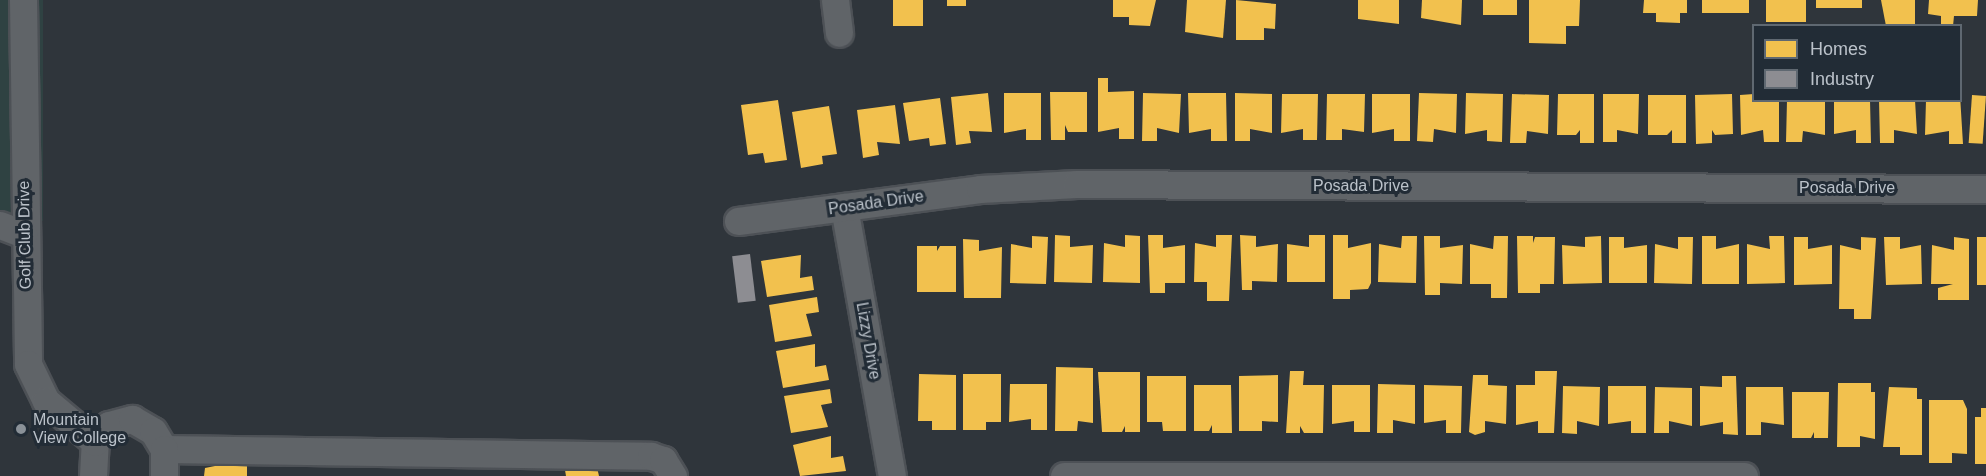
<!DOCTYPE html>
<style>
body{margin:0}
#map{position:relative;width:1986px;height:476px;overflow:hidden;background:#2f353b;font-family:Helvetica,sans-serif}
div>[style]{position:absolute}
.green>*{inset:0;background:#2f4242;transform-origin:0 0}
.homes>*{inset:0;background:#f2c14e;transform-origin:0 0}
.industry>*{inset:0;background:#8d8d92;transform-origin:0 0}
.roads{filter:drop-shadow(2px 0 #4d5156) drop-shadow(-2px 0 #4d5156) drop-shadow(0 2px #4d5156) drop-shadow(0 -2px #4d5156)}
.minor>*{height:27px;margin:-13.5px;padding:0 13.5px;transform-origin:13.5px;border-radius:13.5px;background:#606468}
.dots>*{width:16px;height:16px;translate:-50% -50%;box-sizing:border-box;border:3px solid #222c36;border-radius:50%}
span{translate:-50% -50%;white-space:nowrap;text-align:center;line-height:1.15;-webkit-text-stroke:6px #222c36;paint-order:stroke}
.street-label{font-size:16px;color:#bbc2ca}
.poi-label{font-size:16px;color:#bbc2ca}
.left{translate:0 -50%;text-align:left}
.legend{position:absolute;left:1752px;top:24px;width:210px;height:78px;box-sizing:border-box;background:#222c36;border:2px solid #5f6871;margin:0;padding:8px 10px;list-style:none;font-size:18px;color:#bbc2ca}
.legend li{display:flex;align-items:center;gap:12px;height:30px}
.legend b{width:30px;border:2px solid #5f6871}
</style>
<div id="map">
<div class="green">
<div style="left:0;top:0;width:43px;height:221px"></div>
</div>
<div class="homes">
<div style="left:893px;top:0;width:30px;height:26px"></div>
<div style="left:947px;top:0;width:19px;height:6px"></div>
<div style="clip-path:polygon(1113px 0,1156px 0,1150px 26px,1129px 25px,1129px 17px,1113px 17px)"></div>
<div style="clip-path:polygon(1187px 0,1226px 0,1223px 38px,1185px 32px)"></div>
<div style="clip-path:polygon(1236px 0,1276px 4px,1275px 29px,1264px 28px,1264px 40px,1236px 40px)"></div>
<div style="clip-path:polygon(1358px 0,1399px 0,1399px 24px,1358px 19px)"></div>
<div style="clip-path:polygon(1422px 0,1462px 0,1461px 25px,1421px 18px)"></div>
<div style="left:1483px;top:0;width:34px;height:15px"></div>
<div style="clip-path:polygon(1529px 0,1580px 0,1579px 26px,1566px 26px,1566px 44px,1529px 43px)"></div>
<div style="clip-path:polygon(1644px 0,1687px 0,1687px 13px,1680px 13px,1680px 23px,1656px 22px,1656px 13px,1643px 13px)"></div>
<div style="left:1702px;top:0;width:47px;height:13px"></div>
<div style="left:1766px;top:0;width:40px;height:22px"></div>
<div style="left:1816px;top:0;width:46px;height:8px"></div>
<div style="clip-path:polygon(1881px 0,1915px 0,1915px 26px,1886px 26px)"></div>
<div style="clip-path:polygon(1929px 0,1978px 0,1977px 16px,1954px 16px,1953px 26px,1941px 26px,1941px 16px,1928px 14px)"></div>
<div style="clip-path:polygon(1098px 78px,1108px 78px,1108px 92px,1134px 91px,1134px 139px,1119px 139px,1119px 128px,1098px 132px)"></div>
<div style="clip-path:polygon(1050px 92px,1087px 92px,1087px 132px,1068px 132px,1065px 125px,1065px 140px,1051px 140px)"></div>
<div style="clip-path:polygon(988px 93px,992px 132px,969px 131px,971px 143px,956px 145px,951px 97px)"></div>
<div style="clip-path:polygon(1004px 93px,1041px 93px,1041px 140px,1026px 140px,1026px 129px,1004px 133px)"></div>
<div style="clip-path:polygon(1143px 93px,1181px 94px,1179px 133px,1157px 128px,1157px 141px,1142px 141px)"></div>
<div style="clip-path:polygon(1188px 93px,1226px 93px,1227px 141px,1211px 141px,1211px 129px,1189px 133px)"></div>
<div style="clip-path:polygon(1235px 93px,1272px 94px,1272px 133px,1250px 129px,1250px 141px,1235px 141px)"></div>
<div style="clip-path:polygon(1419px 93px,1457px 94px,1456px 133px,1434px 129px,1433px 142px,1417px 141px)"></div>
<div style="clip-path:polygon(1466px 93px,1503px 94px,1502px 142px,1487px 141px,1487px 130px,1465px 134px)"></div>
<div style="clip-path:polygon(1282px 94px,1318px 94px,1317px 140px,1303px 140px,1303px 129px,1281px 133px)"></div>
<div style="clip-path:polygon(1327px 94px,1365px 94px,1364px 132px,1342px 129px,1342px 140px,1326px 140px)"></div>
<div style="clip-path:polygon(1372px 94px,1410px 94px,1410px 141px,1394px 141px,1394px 129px,1372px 133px)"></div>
<div style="clip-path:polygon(1512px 94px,1549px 95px,1548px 134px,1527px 131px,1526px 143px,1510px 143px)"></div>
<div style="clip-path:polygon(1558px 94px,1594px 94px,1594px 143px,1580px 143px,1580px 130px,1576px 135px,1557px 135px)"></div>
<div style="clip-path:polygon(1603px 94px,1639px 94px,1638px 134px,1617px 130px,1617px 142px,1603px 142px)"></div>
<div style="clip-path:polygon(1732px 94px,1733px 134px,1715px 135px,1712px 130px,1712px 143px,1696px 144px,1695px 95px)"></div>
<div style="clip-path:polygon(1754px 94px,1754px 100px,1779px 100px,1779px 142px,1764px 142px,1763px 130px,1741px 135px,1740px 95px)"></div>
<div style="clip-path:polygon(1648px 95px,1686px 95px,1686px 143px,1672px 143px,1672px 130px,1667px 135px,1648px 135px)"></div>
<div style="clip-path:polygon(1960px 95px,1963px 144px,1949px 144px,1949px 131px,1925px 135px,1926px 100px,1960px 100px)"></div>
<div style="left:1972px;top:95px;width:14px;height:48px;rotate:4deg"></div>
<div style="clip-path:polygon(940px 98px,946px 144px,930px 146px,929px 138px,909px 141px,903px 103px)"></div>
<div style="clip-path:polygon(778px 100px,787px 160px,765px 163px,763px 153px,748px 155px,741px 105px)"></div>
<div style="clip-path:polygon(1787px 100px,1825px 100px,1825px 135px,1803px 131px,1802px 142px,1786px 142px)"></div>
<div style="clip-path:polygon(1834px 100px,1870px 100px,1871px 143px,1856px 143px,1856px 130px,1834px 134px)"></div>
<div style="clip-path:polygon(1879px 100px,1915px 100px,1917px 134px,1894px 130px,1894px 143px,1880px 143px)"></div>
<div style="clip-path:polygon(895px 105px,900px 144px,877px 142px,879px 155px,863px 158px,857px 110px)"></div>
<div style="clip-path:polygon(829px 106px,837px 154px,822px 156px,823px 164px,801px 168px,792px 112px)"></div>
<div style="clip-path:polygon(1055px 235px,1070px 236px,1070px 247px,1093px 245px,1092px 283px,1054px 282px)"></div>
<div style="clip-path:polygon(1125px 235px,1140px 236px,1140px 283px,1103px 282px,1104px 243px,1125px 247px)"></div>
<div style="clip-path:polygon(1148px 235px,1163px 235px,1163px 248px,1185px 245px,1185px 283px,1165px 283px,1165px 293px,1150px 293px)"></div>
<div style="clip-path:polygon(1216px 235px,1232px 235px,1229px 301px,1207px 301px,1207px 282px,1194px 282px,1195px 243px,1216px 247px)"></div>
<div style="clip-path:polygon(1240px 235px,1256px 236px,1256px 247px,1278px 244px,1277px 282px,1252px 281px,1252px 290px,1242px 290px)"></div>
<div style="clip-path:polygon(1309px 235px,1325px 235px,1325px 282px,1287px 282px,1287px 244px,1309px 247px)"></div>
<div style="clip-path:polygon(1333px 235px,1348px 235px,1348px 248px,1371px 243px,1371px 283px,1368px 289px,1350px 290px,1350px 299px,1333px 299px)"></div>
<div style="clip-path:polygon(1032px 236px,1048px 237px,1046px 284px,1010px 283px,1011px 244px,1032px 248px)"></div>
<div style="clip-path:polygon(1402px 236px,1417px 236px,1416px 283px,1378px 282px,1379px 244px,1401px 248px)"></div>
<div style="clip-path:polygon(1424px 236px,1440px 236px,1440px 248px,1463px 245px,1462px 284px,1440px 283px,1440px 295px,1425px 295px)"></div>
<div style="clip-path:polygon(1494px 236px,1508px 236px,1507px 298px,1491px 298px,1491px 284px,1470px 284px,1470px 244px,1493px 249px)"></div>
<div style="clip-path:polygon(1517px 236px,1533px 236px,1533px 243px,1535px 237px,1555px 237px,1554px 284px,1540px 284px,1540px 293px,1518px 293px)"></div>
<div style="clip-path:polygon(1601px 236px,1602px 283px,1563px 284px,1562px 245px,1585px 247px,1585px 237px)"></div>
<div style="clip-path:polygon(1702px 236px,1716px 236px,1716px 249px,1739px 244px,1739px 284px,1702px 284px)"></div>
<div style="clip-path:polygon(1769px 236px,1784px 236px,1785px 283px,1747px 284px,1747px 244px,1770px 249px)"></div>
<div style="clip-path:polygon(1609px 237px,1624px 237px,1624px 248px,1647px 245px,1647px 283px,1609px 283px)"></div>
<div style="clip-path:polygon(1678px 237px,1693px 237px,1692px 284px,1654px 283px,1655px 244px,1678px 249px)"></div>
<div style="clip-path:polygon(1794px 237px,1808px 237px,1808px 249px,1832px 245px,1832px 284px,1794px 285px)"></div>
<div style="clip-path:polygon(1861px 237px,1876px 238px,1871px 319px,1854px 319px,1854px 309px,1839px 309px,1840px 245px,1861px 250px)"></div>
<div style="clip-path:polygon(1884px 237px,1900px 237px,1900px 249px,1921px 245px,1922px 284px,1886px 285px)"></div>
<div style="clip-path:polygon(1954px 237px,1969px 239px,1969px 300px,1938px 300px,1938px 288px,1953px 284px,1931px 284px,1932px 245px,1954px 250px)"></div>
<div style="left:1977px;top:237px;width:9px;height:48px"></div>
<div style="clip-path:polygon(963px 239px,979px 240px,979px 251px,1002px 247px,1001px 298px,964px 298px)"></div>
<div style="clip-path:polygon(917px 246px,937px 246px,937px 251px,940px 246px,956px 246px,956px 292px,917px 292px)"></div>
<div style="clip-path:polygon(801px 255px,800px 278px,812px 276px,814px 290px,767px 297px,761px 261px)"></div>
<div style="clip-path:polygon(817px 297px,819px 312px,806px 314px,812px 336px,775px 342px,769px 305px)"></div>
<div style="clip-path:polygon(815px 344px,815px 367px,826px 365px,829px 380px,783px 388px,776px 351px)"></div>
<div style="clip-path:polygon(1056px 367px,1093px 368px,1093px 423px,1078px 421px,1077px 431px,1055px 431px)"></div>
<div style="clip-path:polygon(1290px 371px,1304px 371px,1303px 385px,1324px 385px,1323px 433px,1304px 433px,1300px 426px,1300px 433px,1286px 433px)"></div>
<div style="clip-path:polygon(1535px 371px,1557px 371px,1554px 433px,1538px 433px,1538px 421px,1516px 425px,1516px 385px,1535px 385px)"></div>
<div style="clip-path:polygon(1098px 372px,1140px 372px,1140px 432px,1125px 432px,1125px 426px,1122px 432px,1102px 432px)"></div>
<div style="clip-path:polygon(919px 374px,956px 375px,956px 430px,932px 430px,932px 421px,918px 421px)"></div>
<div style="clip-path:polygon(963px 374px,1001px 374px,1001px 422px,986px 422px,986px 430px,963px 430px)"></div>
<div style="clip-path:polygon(1278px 375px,1278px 422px,1262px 421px,1262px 431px,1239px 431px,1239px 376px)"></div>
<div style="clip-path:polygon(1473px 375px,1488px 375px,1488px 385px,1507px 386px,1506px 424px,1485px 421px,1485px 432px,1475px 435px,1469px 432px)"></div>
<div style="clip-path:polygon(1147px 376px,1186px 376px,1186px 431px,1163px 431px,1162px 422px,1147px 422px)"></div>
<div style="clip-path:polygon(1722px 376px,1736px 376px,1738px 435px,1723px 434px,1723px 422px,1700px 426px,1700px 386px,1722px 387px)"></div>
<div style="clip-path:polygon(1838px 383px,1871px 383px,1871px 392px,1875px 392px,1875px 439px,1860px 436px,1860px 447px,1837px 447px)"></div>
<div style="clip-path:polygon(1010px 384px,1047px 384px,1047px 430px,1031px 430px,1031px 419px,1009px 422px)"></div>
<div style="clip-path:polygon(1378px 384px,1415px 385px,1415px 424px,1393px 420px,1393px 433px,1377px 433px)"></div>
<div style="clip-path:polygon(1194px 385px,1231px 385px,1232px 433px,1212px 433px,1212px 425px,1209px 431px,1194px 431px)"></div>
<div style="clip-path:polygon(1332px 385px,1370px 385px,1370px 432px,1354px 432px,1354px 421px,1332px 424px)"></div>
<div style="clip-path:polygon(1424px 385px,1462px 386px,1461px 433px,1446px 433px,1446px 420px,1424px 423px)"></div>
<div style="clip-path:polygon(1563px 386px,1600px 387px,1599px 426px,1577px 421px,1577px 434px,1562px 433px)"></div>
<div style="clip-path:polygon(1608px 386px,1646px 386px,1646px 433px,1631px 433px,1631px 421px,1608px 424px)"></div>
<div style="clip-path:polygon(1655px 387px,1692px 388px,1692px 426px,1669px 421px,1669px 433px,1654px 433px)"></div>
<div style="clip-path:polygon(1746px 387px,1783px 387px,1784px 425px,1761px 422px,1761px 435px,1746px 435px)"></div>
<div style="clip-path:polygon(1889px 387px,1917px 388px,1917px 399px,1922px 399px,1922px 455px,1900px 455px,1900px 447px,1883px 447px)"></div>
<div style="clip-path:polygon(830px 389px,832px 403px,821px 405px,828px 427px,791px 433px,784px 396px)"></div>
<div style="clip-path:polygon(1792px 392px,1829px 392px,1828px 438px,1814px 438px,1814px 432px,1811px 438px,1792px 438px)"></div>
<div style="clip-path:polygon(1929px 400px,1963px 400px,1967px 409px,1967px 454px,1952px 453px,1952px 463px,1929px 463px)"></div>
<div style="clip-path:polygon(1981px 408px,1986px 408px,1986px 464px,1975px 464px,1975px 417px,1981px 417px)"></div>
<div style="clip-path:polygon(831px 436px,831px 458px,843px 456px,846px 471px,800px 476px,793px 445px)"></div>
<div style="clip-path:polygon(596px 463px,599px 476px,566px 476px,564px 464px)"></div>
<div style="clip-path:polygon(220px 465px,247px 466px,247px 476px,204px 476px,205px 468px)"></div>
</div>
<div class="industry">
<div style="left:750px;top:254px;width:47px;height:18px;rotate:83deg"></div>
</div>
<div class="roads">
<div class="minor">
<div style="left:23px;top:0;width:364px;rotate:89.2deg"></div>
<div style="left:28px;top:364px;width:41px;rotate:64.1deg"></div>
<div style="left:46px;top:401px;width:64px;rotate:39.9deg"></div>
<div style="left:835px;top:0;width:33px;rotate:83deg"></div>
<div style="left:844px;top:207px;width:273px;rotate:79.9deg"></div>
<div style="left:738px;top:221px;width:244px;rotate:-7.5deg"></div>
<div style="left:980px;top:189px;width:97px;rotate:-3deg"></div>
<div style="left:1077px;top:184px;width:909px;rotate:0.32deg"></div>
<div style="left:0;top:225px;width:25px;rotate:21deg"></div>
<div style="left:164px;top:449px;width:487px;rotate:0.8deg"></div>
<div style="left:651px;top:456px;width:13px;rotate:18deg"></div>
<div style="left:663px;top:460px;width:19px;rotate:58deg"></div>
<div style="left:93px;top:476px;width:34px;rotate:-87deg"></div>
<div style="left:95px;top:442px;width:22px;rotate:-51deg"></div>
<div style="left:109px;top:425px;width:24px;rotate:-15deg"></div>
<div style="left:132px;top:419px;width:24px;rotate:30deg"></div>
<div style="left:153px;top:431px;width:21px;rotate:59deg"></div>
<div style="left:164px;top:449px;width:27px;rotate:90deg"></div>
<div style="left:1064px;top:476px;width:680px"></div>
</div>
</div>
<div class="dots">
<div style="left:21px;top:429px;background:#8a9198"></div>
</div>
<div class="street-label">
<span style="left:1361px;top:186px">Posada Drive</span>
<span style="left:1847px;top:188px">Posada Drive</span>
<span style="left:876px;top:203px;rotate:-8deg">Posada Drive</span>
<span style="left:25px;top:235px;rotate:-91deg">Golf Club Drive</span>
<span style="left:868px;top:341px;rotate:80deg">Lizzy Drive</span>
</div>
<div class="poi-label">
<span class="left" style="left:33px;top:429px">Mountain<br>View College</span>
</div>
<ul class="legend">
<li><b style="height:16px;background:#f2c14e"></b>Homes</li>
<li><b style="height:16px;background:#8d8d92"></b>Industry</li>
</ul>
</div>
